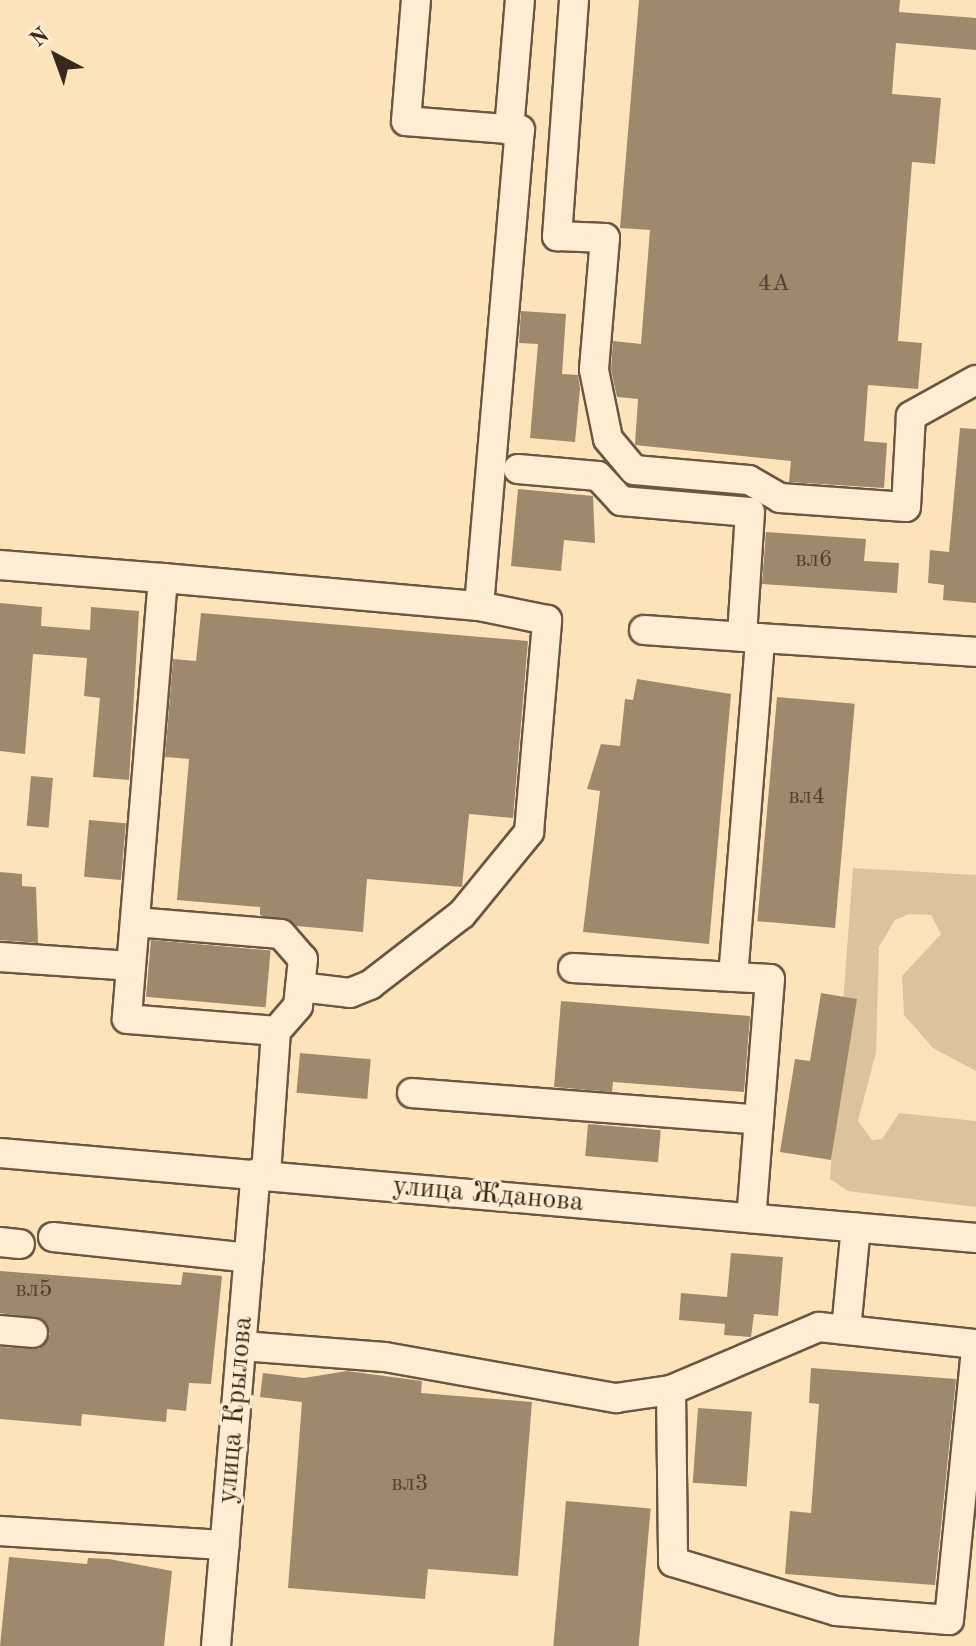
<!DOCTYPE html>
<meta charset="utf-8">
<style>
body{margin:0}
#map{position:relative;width:976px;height:1646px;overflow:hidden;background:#fde3b9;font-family:"Old Standard TT",serif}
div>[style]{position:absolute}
.green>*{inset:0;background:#dcc39e}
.building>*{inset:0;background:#9f896d;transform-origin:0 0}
.roads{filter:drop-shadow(2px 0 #6b5642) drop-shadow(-2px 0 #6b5642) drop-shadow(0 2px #6b5642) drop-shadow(0 -2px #6b5642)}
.minor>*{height:28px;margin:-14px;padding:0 14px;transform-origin:14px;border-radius:14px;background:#feedd2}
span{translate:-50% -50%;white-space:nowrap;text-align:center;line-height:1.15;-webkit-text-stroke:7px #feedd2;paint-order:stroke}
.number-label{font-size:24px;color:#534030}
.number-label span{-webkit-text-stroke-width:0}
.street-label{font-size:28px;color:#3a271b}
.north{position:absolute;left:16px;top:16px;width:80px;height:80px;-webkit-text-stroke:6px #feedd2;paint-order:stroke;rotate:319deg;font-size:22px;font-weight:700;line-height:32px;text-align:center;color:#3a271b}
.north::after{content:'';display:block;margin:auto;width:28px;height:36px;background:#3a271b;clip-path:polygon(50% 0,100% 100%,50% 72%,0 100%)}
</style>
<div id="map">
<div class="green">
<div style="clip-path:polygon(853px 868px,976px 875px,976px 1071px,933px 1048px,904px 1015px,902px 976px,941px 934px,931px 915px,909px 914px,895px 920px,879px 947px,876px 1052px,858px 1121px,872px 1140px,882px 1139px,899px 1113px,976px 1121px,976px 1207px,848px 1191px,830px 1179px)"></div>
</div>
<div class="building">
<div style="clip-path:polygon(639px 0,900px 0,899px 12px,976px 18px,976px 50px,896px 43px,892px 94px,941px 98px,935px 164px,912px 162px,898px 341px,922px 343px,918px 389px,868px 385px,864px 441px,887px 443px,884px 488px,789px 482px,791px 461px,635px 445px,638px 399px,617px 397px,611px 369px,613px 341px,641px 344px,650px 230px,620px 228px)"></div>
<div style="clip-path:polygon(521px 311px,566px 314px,562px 374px,578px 375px,580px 388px,575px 442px,530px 438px,538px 344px,519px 343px)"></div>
<div style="clip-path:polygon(960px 428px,976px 429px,976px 603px,943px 600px,944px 585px,928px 583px,930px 550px,949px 552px)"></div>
<div style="clip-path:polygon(518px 489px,593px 496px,595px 543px,564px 540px,561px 571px,511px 566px)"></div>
<div style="clip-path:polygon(766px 532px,866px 539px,864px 561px,899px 563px,897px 593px,762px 584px)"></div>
<div style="clip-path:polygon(0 603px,42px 607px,41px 626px,90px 630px,91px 607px,139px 611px,129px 780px,93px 777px,100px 698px,84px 696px,87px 658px,33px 654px,25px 754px,0 751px)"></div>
<div style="clip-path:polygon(201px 613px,528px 641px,513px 818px,469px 814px,462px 887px,367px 879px,363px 932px,297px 926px,260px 915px,260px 907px,177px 900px,189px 759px,165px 757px,173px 659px,196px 661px)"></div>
<div style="clip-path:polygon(637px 679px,731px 694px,709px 944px,583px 932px,600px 791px,587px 789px,601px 744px,620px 746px,625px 699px,633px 700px)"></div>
<div style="left:777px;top:697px;width:78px;height:225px;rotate:5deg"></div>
<div style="left:31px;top:776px;width:22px;height:50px;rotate:5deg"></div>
<div style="left:89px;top:820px;width:37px;height:57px;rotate:5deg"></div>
<div style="clip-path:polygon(0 872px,22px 874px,22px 886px,36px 887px,38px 943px,0 940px)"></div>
<div style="left:151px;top:940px;width:120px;height:57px;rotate:5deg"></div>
<div style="clip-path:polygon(821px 993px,857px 999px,831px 1160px,780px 1152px,795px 1059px,810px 1061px)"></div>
<div style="clip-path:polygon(561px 1001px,750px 1016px,744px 1092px,613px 1082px,612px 1092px,554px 1087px)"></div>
<div style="left:300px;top:1053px;width:71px;height:40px;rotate:5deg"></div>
<div style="left:588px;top:1124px;width:73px;height:32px;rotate:5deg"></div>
<div style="clip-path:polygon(731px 1253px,783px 1257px,778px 1316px,754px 1314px,751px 1337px,724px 1335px,725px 1324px,679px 1320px,681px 1293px,727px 1297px)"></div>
<div style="clip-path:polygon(0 1271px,181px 1285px,183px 1272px,222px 1276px,211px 1384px,189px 1383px,186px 1411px,167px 1409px,166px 1422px,82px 1414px,81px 1426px,0 1419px,0 1347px,39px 1349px,50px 1334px,42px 1319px,0 1313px)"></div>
<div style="clip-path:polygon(811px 1368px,956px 1379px,935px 1585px,785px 1574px,790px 1511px,811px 1513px,819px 1404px,809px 1403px)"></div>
<div style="clip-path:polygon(347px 1371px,422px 1381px,421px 1393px,532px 1402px,518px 1576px,428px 1569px,425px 1599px,288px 1588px,302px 1402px,260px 1397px,263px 1373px,304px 1378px)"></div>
<div style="left:698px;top:1408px;width:54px;height:75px;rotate:4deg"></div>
<div style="left:566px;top:1501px;width:85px;height:146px;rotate:5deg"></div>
<div style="clip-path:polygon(9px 1557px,87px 1564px,88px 1558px,109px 1559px,172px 1571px,164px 1646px,0 1646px)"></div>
</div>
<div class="roads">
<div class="minor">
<div style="left:574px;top:0;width:237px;rotate:94.1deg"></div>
<div style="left:557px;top:236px;width:48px;rotate:2.4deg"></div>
<div style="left:605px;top:238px;width:132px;rotate:94.8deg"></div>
<div style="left:594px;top:370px;width:70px;rotate:78.5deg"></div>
<div style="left:608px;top:439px;width:40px;rotate:50deg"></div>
<div style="left:634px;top:470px;width:115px;rotate:5deg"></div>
<div style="left:749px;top:480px;width:36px;rotate:30deg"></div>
<div style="left:780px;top:498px;width:126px;rotate:4.1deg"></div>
<div style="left:906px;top:507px;width:91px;rotate:-86.9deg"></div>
<div style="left:911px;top:416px;width:74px;rotate:-29deg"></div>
<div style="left:509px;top:130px;width:130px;rotate:-85.2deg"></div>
<div style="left:518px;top:469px;width:80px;rotate:5deg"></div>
<div style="left:598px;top:476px;width:34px;rotate:47deg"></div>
<div style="left:621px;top:501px;width:129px;rotate:4.9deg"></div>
<div style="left:750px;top:512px;width:125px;rotate:93.7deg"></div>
<div style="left:0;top:565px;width:164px;rotate:4.6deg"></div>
<div style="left:163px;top:578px;width:442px;rotate:94.7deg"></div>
<div style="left:127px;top:1019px;width:149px;rotate:4.6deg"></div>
<div style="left:276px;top:1031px;width:144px;rotate:94deg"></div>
<div style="left:163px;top:578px;width:317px;rotate:5.1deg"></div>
<div style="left:479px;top:606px;width:478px;rotate:-85.1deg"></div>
<div style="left:520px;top:130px;width:114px;rotate:-175.5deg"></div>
<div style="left:406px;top:121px;width:121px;rotate:-85.3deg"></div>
<div style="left:644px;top:630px;width:115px;rotate:4deg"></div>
<div style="left:135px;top:922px;width:146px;rotate:4.7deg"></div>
<div style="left:281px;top:934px;width:33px;rotate:49deg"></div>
<div style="left:303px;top:959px;width:47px;rotate:96.1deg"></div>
<div style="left:298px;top:1006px;width:33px;rotate:131deg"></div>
<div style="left:0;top:957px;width:131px;rotate:3.9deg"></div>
<div style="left:573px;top:968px;width:197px;rotate:3.2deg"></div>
<div style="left:770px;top:979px;width:240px;rotate:94.5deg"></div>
<div style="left:733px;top:977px;width:340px;rotate:-85.4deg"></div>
<div style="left:760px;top:638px;width:216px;rotate:3.7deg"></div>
<div style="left:300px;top:987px;width:50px;rotate:6.8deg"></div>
<div style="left:350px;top:993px;width:22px;rotate:-22deg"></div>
<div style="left:370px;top:985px;width:116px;rotate:-37.7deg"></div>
<div style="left:462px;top:914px;width:106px;rotate:-50.7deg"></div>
<div style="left:529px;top:832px;width:213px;rotate:-85.1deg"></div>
<div style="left:547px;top:620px;width:69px;rotate:-168.4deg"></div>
<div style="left:412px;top:1093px;width:348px;rotate:4.4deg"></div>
<div style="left:0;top:1153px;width:980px;rotate:4.98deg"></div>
<div style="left:53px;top:1237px;width:197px;rotate:6.1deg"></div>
<div style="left:0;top:1242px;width:20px;rotate:6deg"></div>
<div style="left:0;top:1330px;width:33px;rotate:5deg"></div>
<div style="left:846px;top:1330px;width:103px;rotate:-84.5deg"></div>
<div style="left:242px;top:1346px;width:143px;rotate:4.4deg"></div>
<div style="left:385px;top:1357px;width:235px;rotate:10.1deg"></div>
<div style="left:616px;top:1398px;width:56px;rotate:-8.3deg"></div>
<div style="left:671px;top:1390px;width:161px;rotate:-23.1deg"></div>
<div style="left:819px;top:1327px;width:158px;rotate:6.2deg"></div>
<div style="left:671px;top:1390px;width:172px;rotate:89.3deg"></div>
<div style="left:673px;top:1562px;width:170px;rotate:16.7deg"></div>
<div style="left:836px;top:1611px;width:113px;rotate:4.6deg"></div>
<div style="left:949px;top:1620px;width:271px;rotate:-84.3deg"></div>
<div style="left:0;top:1531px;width:225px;rotate:3.6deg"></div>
<div style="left:216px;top:1646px;width:474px;rotate:-85.2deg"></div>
</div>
</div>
<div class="number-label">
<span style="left:774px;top:285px">4А</span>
<span style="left:814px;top:561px">вл6</span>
<span style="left:807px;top:798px">вл4</span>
<span style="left:34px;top:1291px">вл5</span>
<span style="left:410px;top:1485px">вл3</span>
</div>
<div class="street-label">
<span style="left:488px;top:1195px;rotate:5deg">улица Жданова</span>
<span style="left:236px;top:1410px;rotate:-85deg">улица Крылова</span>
</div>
<div class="north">N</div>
</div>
